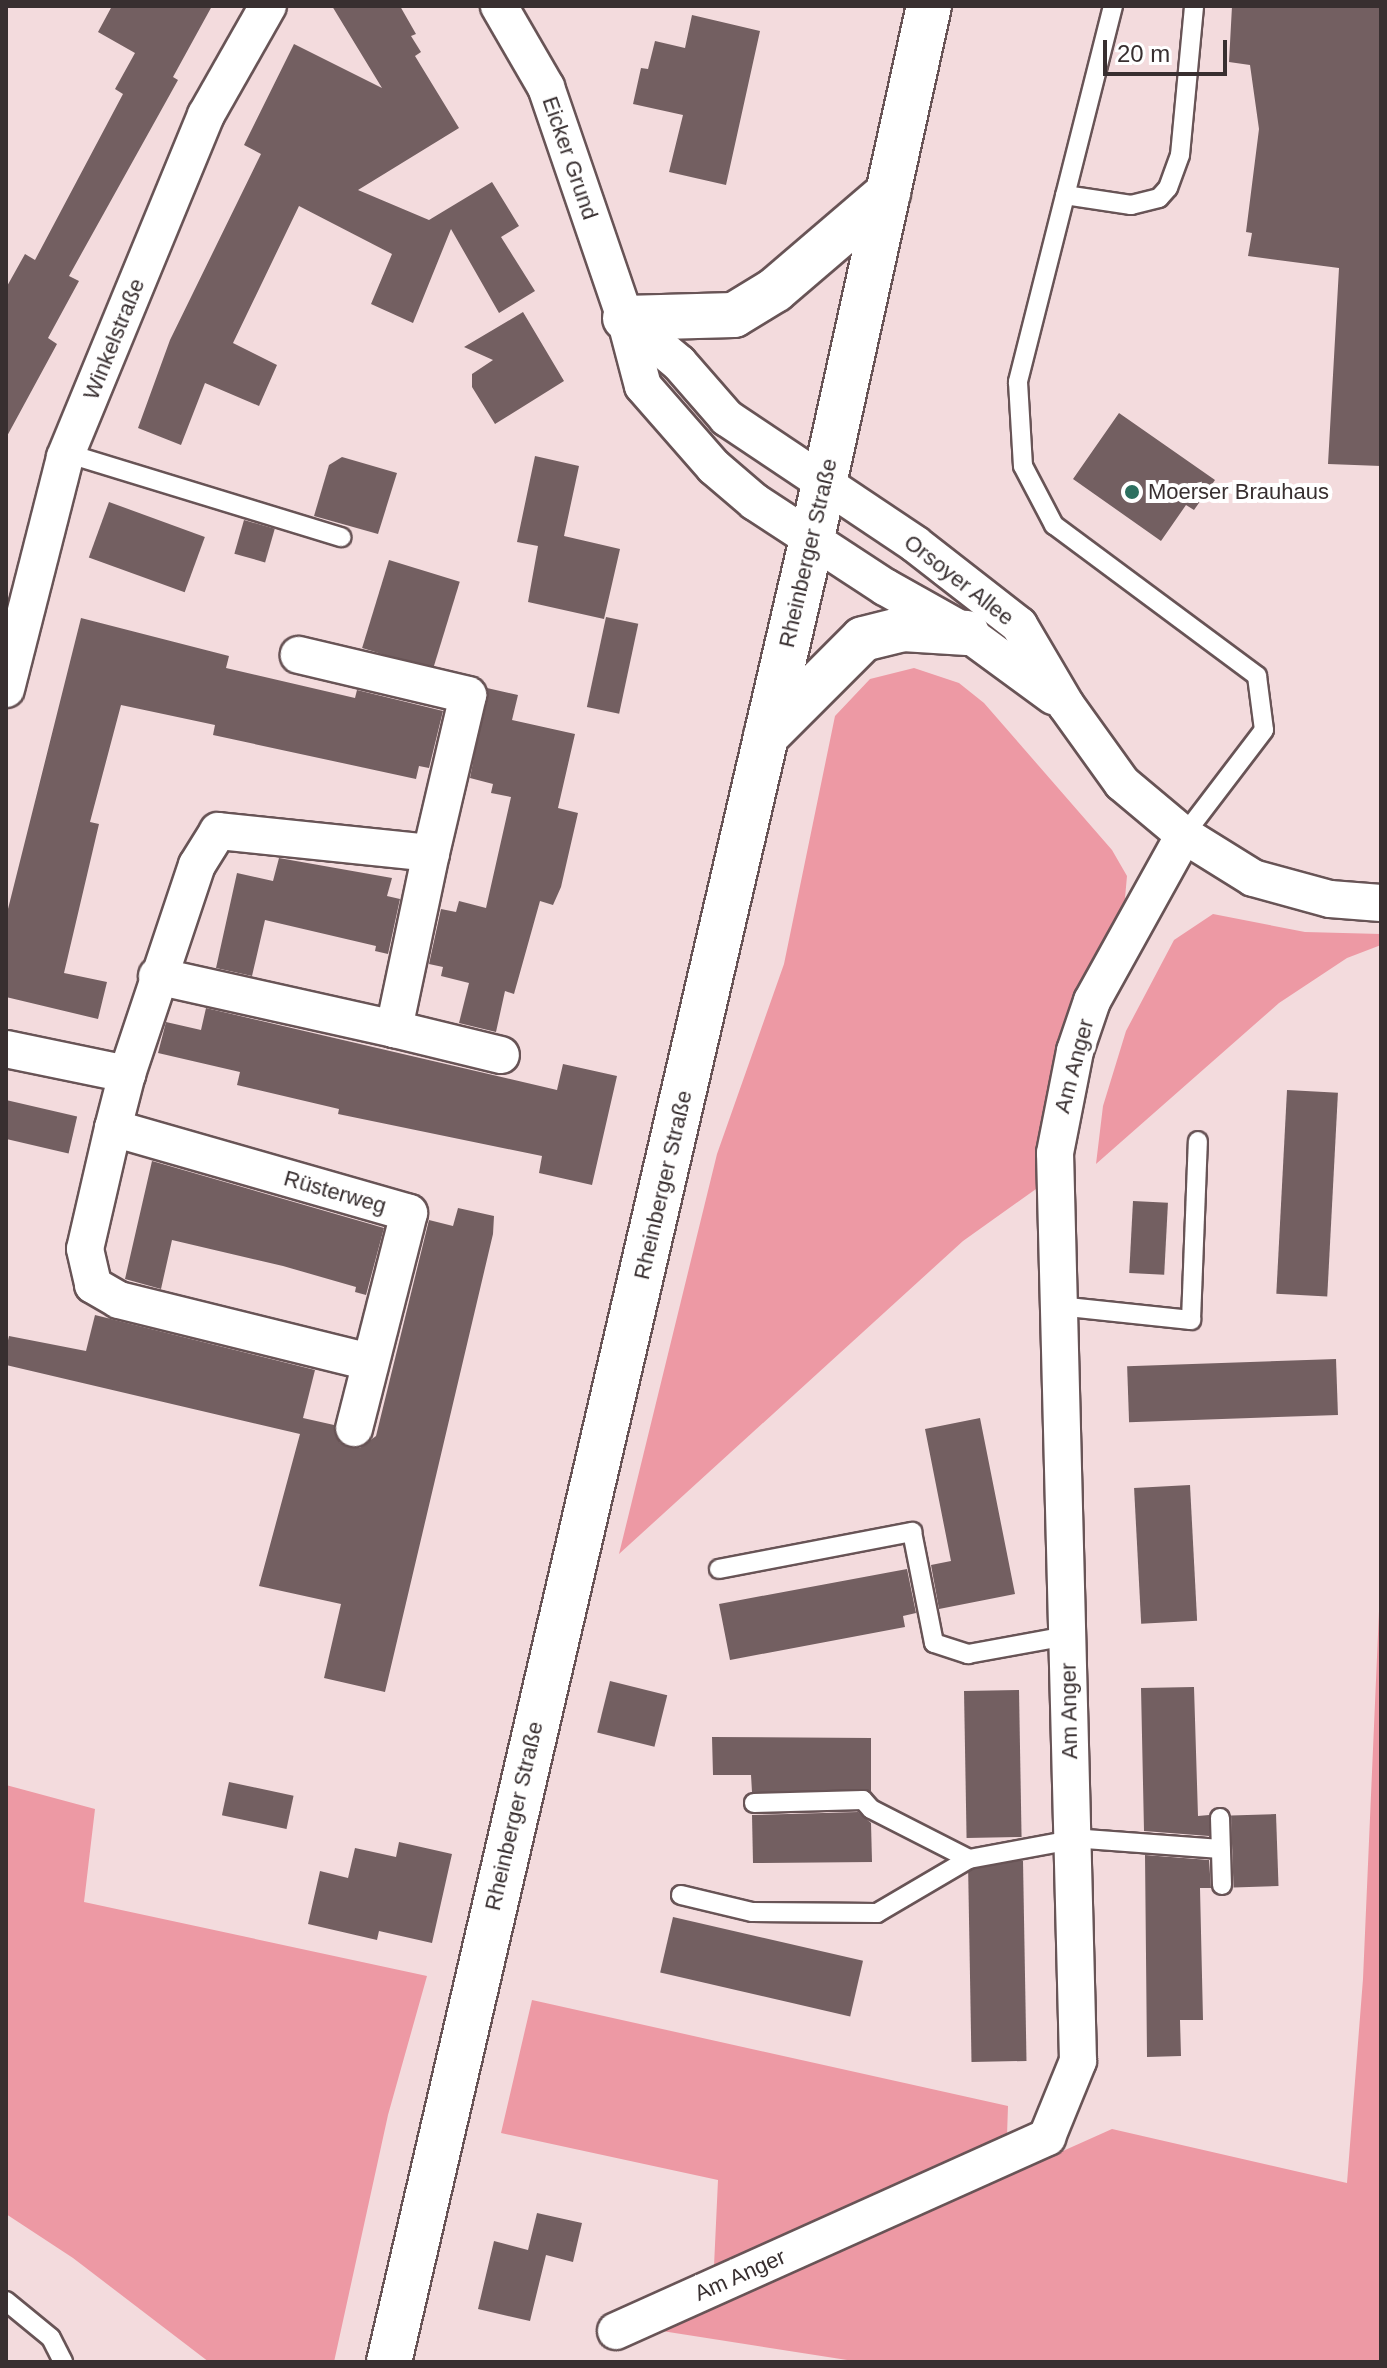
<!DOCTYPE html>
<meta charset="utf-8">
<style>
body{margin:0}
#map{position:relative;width:1387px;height:2368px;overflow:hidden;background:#f3dbdd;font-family:Helvetica,sans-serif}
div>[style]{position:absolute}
.green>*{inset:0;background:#ed99a4}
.building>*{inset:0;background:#735f61;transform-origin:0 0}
.roads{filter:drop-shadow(2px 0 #685456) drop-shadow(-2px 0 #685456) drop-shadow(0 2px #685456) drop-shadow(0 -2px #685456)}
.service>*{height:18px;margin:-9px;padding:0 9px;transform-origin:9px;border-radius:9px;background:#fff}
.minor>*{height:36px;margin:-18px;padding:0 18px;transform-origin:18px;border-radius:18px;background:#fff}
.secondary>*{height:44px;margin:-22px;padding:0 22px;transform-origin:22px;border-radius:22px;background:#fff}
.dots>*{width:22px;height:22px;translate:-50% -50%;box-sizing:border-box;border:4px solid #fff;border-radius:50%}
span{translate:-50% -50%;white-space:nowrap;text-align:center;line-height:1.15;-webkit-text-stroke:8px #fff;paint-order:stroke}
.street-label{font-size:22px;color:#382f30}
.poi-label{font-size:22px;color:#382f30}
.left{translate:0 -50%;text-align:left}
.frame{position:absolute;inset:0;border:8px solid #382f30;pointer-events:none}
.scale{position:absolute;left:1103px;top:40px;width:124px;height:36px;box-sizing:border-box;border:4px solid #382f30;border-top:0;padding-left:10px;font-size:24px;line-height:28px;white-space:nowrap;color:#382f30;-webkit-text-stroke:6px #fff;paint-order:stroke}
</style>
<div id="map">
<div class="green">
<div style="clip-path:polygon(914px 668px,959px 683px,984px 703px,1112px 850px,1127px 876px,1124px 909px,1054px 1056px,1036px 1189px,963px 1241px,619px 1554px,717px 1154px,784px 964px,835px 716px,870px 679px)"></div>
<div style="clip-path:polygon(1213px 914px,1305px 932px,1381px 934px,1381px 945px,1347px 958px,1279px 1003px,1096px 1164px,1103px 1106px,1126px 1031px,1174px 940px)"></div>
<div style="clip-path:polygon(1381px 1565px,1381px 2362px,860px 2362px,662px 2331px,1112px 2129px,1347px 2183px,1363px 1979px)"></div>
<div style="clip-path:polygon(6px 1785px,95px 1809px,84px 1902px,427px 1976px,388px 2115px,334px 2362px,209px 2362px,73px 2258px,6px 2214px)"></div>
<div style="clip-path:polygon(532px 2000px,1008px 2106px,1007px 2136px,714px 2266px,718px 2180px,501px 2133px)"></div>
</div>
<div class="building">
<div style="clip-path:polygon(112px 6px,212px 6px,173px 77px,178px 80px,69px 276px,79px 281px,48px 338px,57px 344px,6px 438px,6px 288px,25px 254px,35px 260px,123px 94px,115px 89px,135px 53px,98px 32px)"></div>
<div style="clip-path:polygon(332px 6px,400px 6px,416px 34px,411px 36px,421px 52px,415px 56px,459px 128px,358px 190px,429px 220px,492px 182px,519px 226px,501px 237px,535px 291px,499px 313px,451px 229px,413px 323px,371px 304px,392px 254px,299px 206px,233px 343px,277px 365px,259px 406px,205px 383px,181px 445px,138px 428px,170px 340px,261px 154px,244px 145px,294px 44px,382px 88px)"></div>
<div style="clip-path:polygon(1232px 6px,1381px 6px,1381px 466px,1328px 464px,1339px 268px,1248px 256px,1252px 233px,1246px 232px,1259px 129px,1250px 65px,1229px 62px)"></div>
<div style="clip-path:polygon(692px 15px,760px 31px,726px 185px,669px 172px,683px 115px,633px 104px,641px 68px,648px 69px,655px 41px,685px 48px)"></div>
<div style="clip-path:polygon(523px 312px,564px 381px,495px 424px,472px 387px,472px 374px,493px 360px,464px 347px)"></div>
<div style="clip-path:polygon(1119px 413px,1215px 480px,1194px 510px,1186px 505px,1161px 541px,1073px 479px)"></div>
<div style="clip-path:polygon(535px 456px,579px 466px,564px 536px,620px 549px,604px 619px,528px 602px,538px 546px,517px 542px)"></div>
<div style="clip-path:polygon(342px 457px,397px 473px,378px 534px,314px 516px,329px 465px)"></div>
<div style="left:109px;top:502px;width:102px;height:59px;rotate:20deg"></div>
<div style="left:244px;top:520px;width:32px;height:35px;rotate:16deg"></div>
<div style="left:389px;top:560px;width:74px;height:92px;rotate:17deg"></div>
<div style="left:606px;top:617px;width:33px;height:92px;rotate:12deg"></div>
<div style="clip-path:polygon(81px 618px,229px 656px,226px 668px,355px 698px,357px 690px,443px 711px,429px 768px,419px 766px,416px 779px,213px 735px,215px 725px,121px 705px,90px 822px,99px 824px,64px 973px,107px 982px,98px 1019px,6px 997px,6px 917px)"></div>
<div style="clip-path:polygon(487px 688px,518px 695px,512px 720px,575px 734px,558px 808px,578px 813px,561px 887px,553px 905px,540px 901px,514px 994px,505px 991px,496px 1032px,459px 1023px,469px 983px,441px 976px,443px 967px,429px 964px,441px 909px,456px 912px,459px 901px,486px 908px,511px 797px,491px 793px,493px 784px,470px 778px)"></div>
<div style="clip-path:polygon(279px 858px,392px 878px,387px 896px,400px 899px,388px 954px,375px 951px,376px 946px,265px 920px,252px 976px,216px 968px,237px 873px,273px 881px)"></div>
<div style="clip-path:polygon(206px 1008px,557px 1090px,563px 1064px,617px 1076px,592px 1185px,539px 1173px,542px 1156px,338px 1114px,339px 1109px,237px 1085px,240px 1072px,158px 1053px,166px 1022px,201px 1030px)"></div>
<div style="left:1287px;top:1090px;width:51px;height:204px;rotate:3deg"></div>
<div style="left:6px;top:1100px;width:73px;height:38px;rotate:13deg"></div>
<div style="clip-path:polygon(152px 1161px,384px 1228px,366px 1295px,355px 1292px,356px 1287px,283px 1266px,172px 1240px,161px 1289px,125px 1279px)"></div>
<div style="left:1133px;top:1201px;width:35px;height:72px;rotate:3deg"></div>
<div style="clip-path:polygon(458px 1208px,494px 1216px,493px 1234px,385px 1692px,324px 1678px,341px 1604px,259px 1586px,300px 1434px,6px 1365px,6px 1349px,9px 1336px,86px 1351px,95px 1315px,315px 1370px,303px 1418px,334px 1425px,340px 1443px,360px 1448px,376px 1436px,429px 1220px,453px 1226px)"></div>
<div style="left:1336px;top:1359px;width:56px;height:209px;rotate:88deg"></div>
<div style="clip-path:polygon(980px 1418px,1015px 1594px,939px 1609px,931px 1565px,951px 1561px,925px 1429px)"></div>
<div style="left:1190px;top:1485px;width:136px;height:56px;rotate:87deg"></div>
<div style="clip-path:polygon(907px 1569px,916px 1613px,903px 1616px,905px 1627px,730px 1660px,719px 1604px)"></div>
<div style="left:610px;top:1681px;width:59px;height:53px;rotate:14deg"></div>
<div style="clip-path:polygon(1194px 1687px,1198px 1816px,1209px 1815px,1209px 1836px,1144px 1831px,1141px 1688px)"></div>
<div style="left:1019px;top:1690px;width:147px;height:55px;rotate:89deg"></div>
<div style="clip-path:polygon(712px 1737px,871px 1738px,871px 1791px,752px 1792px,751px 1775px,713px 1775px)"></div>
<div style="left:229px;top:1782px;width:66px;height:34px;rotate:12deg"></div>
<div style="clip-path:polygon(858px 1812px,871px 1823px,872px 1862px,753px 1863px,752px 1815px)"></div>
<div style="left:1276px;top:1814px;width:72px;height:45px;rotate:88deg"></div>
<div style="clip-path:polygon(399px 1842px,452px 1854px,432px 1943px,379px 1931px,377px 1940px,308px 1924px,320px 1871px,348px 1878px,355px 1848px,396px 1857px)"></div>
<div style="clip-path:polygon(1145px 1855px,1209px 1860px,1211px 1888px,1200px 1888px,1203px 2020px,1180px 2020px,1181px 2056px,1147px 2057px)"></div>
<div style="left:1023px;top:1861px;width:200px;height:55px;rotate:89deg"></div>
<div style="left:673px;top:1917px;width:195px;height:57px;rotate:13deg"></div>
<div style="clip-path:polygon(537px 2213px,582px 2223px,573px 2262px,546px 2255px,530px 2321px,478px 2309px,494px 2241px,528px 2250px)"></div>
</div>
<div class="roads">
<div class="service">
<div style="left:1113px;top:6px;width:388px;rotate:104.2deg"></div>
<div style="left:1018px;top:382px;width:84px;rotate:86.6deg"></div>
<div style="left:1023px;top:466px;width:67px;rotate:62.3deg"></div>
<div style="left:1054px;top:525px;width:253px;rotate:36.6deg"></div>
<div style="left:1257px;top:676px;width:54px;rotate:82.6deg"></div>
<div style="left:1264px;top:730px;width:132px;rotate:127.3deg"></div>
<div style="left:1065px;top:195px;width:67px;rotate:8.6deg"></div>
<div style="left:1131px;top:205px;width:29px;rotate:-14deg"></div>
<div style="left:1159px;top:198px;width:13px;rotate:-48deg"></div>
<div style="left:1168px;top:188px;width:35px;rotate:-70deg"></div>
<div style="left:1180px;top:155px;width:150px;rotate:-84.6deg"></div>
<div style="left:66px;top:453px;width:288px;rotate:17deg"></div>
<div style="left:1058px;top:1306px;width:134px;rotate:6deg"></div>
<div style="left:1191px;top:1320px;width:179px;rotate:-87.8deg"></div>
<div style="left:719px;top:1569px;width:197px;rotate:-10.9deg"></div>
<div style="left:912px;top:1532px;width:113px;rotate:78.8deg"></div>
<div style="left:934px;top:1643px;width:36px;rotate:18deg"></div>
<div style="left:968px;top:1654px;width:101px;rotate:-10.3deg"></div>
<div style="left:754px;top:1803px;width:109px;rotate:-1.6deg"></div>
<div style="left:863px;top:1800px;width:12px;rotate:48deg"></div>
<div style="left:871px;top:1809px;width:110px;rotate:27deg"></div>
<div style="left:969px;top:1859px;width:105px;rotate:-10.5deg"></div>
<div style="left:1220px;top:1818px;width:67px;rotate:88.3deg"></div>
<div style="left:1072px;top:1838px;width:149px;rotate:4.2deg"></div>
<div style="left:681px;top:1895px;width:73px;rotate:13.5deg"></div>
<div style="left:752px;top:1912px;width:125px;rotate:0.5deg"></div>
<div style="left:877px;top:1913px;width:107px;rotate:-30.4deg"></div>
<div style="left:6px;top:2301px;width:58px;rotate:39.4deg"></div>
<div style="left:51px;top:2338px;width:27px;rotate:63deg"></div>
</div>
<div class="minor">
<div style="left:499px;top:6px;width:94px;rotate:59.9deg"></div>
<div style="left:546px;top:87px;width:244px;rotate:71.1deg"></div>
<div style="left:625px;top:318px;width:70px;rotate:75.2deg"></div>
<div style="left:643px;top:386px;width:108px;rotate:48.8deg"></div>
<div style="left:714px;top:467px;width:54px;rotate:40.5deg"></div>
<div style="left:755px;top:502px;width:155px;rotate:33.2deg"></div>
<div style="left:885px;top:587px;width:94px;rotate:29.3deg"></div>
<div style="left:967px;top:633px;width:107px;rotate:36.2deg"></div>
<div style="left:625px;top:318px;width:70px;rotate:39.8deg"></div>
<div style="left:679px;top:363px;width:73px;rotate:48.9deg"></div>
<div style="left:727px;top:418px;width:226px;rotate:33.8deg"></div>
<div style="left:915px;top:544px;width:132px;rotate:37.9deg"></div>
<div style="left:1019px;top:625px;width:93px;rotate:59.6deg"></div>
<div style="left:1066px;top:705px;width:96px;rotate:54.3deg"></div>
<div style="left:1122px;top:783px;width:81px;rotate:40deg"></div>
<div style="left:1184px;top:835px;width:81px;rotate:31.9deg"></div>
<div style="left:1253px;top:878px;width:80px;rotate:15.3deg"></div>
<div style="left:1330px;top:899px;width:51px;rotate:4.5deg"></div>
<div style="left:6px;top:689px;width:239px;rotate:-75.7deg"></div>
<div style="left:65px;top:457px;width:370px;rotate:-67.6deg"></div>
<div style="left:206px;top:115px;width:125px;rotate:-60.4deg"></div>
<div style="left:431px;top:853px;width:180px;rotate:101.9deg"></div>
<div style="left:394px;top:1029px;width:110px;rotate:13.7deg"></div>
<div style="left:157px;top:976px;width:243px;rotate:12.6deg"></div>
<div style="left:6px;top:1049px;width:124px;rotate:11.7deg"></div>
<div style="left:127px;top:1074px;width:56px;rotate:104.5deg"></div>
<div style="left:113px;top:1128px;width:308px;rotate:16deg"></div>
<div style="left:409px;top:1213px;width:222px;rotate:104.3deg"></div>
<div style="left:127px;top:1074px;width:220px;rotate:-71.5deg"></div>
<div style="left:197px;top:865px;width:40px;rotate:-58deg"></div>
<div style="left:218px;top:831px;width:214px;rotate:5.9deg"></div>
<div style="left:431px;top:853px;width:162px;rotate:-76.8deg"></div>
<div style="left:468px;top:695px;width:174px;rotate:-166.7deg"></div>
<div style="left:113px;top:1128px;width:124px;rotate:103deg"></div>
<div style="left:85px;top:1249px;width:37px;rotate:77deg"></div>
<div style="left:93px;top:1285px;width:30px;rotate:30deg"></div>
<div style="left:119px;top:1300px;width:258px;rotate:13.9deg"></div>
<div style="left:616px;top:2331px;width:473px;rotate:-24.2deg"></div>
<div style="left:1047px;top:2137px;width:82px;rotate:-67.8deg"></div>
<div style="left:1078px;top:2061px;width:908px;rotate:-91.45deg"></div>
<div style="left:1055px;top:1153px;width:104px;rotate:-78.9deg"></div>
<div style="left:1075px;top:1051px;width:53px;rotate:-71.2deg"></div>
<div style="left:1092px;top:1001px;width:190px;rotate:-61deg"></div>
</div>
<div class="secondary">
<div style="left:625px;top:318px;width:109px;rotate:-1.6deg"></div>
<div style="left:734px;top:315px;width:48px;rotate:-31.4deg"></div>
<div style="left:775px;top:290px;width:149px;rotate:-40.6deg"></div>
<div style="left:766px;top:736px;width:137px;rotate:-45deg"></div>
<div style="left:863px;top:639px;width:41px;rotate:-14deg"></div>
<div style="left:903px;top:629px;width:64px;rotate:3.6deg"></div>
<div style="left:389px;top:2362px;width:1872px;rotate:-76.94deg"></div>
<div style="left:812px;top:538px;width:545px;rotate:-77.6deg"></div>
</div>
</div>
<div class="dots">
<div style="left:1132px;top:492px;background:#2c6f5f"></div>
</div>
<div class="street-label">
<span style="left:570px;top:158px;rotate:71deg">Eicker Grund</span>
<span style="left:114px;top:339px;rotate:-68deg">Winkelstraße</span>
<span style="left:808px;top:553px;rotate:-77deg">Rheinberger Straße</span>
<span style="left:959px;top:580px;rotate:38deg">Orsoyer Allee</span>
<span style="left:1074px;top:1066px;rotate:-75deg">Am Anger</span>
<span style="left:663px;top:1185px;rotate:-77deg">Rheinberger Straße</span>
<span style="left:335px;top:1192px;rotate:16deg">Rüsterweg</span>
<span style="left:1069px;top:1711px;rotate:-91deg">Am Anger</span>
<span style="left:514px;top:1816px;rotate:-77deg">Rheinberger Straße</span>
<span style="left:740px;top:2275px;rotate:-24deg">Am Anger</span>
</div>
<div class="poi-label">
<span class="left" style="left:1148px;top:492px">Moerser Brauhaus</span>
</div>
<div class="frame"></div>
<div class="scale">20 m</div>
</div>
